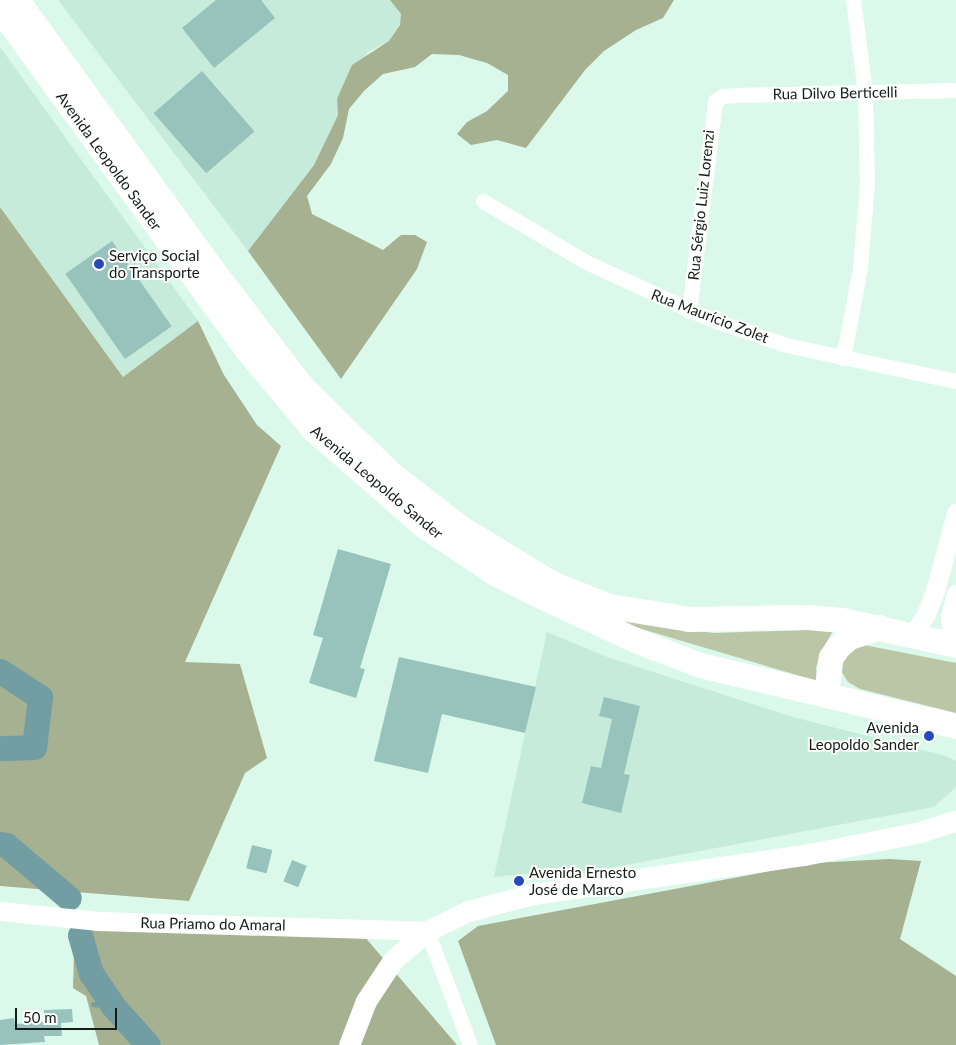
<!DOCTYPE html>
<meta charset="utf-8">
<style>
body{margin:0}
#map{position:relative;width:956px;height:1045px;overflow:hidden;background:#dbf9ea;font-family:Lato,sans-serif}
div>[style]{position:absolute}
.built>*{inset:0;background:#c7ebda}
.green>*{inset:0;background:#bbc6a7}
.forest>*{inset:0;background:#a5b190}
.stream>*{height:4.5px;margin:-2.25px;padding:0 2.25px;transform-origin:2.25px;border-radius:2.25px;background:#729ea3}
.river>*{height:25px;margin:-12.5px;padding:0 12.5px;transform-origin:12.5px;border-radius:12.5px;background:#729ea3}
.building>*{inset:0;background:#97c3bc;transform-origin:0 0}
.minor>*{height:15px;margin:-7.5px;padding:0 7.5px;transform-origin:7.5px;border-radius:7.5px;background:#fff}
.tertiary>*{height:19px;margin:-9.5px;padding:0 9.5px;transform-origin:9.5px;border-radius:9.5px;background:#fff}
.secondary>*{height:21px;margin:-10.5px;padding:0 10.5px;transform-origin:10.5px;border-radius:10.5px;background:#fff}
.trunk>*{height:25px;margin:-12.5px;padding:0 12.5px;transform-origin:12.5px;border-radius:12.5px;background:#fff}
.dots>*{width:14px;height:14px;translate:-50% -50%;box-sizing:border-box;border:2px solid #fff;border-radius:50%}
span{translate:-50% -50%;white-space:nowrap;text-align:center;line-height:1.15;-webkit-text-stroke:4px #fff;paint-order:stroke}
.street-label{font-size:15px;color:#141e19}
.poi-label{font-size:15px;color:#141e19}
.left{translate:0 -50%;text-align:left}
.right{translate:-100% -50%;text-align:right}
.scale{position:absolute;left:15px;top:1008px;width:102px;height:22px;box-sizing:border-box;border:2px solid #141e19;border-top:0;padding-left:6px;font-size:15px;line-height:18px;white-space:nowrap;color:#141e19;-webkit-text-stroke:4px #fff;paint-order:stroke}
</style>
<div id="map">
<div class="built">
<div style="clip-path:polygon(58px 0,390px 0,401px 14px,400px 25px,389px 41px,368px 52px,337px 99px,338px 115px,314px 165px,248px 251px)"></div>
<div style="clip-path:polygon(0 47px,198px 321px,123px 377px,0 207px)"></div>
<div style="clip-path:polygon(547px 632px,607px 657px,793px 717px,946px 756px,956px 761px,956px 787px,934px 807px,562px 877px,533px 873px,494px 877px)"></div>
</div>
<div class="green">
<div style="clip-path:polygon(608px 619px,714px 633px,834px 629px,820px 654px,816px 668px,817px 681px)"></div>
<div style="clip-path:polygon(859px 644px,956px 663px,956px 713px,860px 689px,848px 682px,841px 671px,840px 662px)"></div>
</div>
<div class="forest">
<div style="clip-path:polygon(390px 0,674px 0,663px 18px,636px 30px,604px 51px,585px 70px,526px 148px,497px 140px,471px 145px,457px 134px,467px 122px,487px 111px,508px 91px,508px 75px,487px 63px,459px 55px,432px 54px,415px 67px,383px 74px,364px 91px,349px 109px,343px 138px,331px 164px,307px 196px,312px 214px,383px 250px,401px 235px,415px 235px,427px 242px,417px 269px,341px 379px,248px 251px,314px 165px,338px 115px,337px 99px,352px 65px,389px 41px,400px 25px,401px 14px)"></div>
<div style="clip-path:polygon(0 207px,123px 377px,198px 321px,224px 375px,257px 425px,281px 446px,185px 662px,240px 664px,267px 758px,245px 773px,189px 901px,0 886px)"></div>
<div style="clip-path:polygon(889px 859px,921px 861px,900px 939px,956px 976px,956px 1045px,496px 1045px,458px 941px,478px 926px,813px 863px)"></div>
<div style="clip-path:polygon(90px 927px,364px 936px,457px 1045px,99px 1045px,86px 996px,73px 988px,74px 954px)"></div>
</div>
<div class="stream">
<div style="left:93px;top:1004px;width:20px;rotate:6deg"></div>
</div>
<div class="river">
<div style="left:0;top:671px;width:48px;rotate:33deg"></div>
<div style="left:40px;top:697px;width:50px;rotate:96.8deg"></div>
<div style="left:34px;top:747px;width:34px;rotate:178deg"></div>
<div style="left:0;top:844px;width:6px;rotate:9deg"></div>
<div style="left:6px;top:845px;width:82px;rotate:40.1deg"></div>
<div style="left:80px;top:935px;width:40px;rotate:74deg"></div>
<div style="left:91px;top:973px;width:40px;rotate:56deg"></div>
<div style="left:113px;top:1006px;width:52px;rotate:48.1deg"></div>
</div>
<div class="building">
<div style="clip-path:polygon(216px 0,261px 0,275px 18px,214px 68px,182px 28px)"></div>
<div style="left:202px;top:71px;width:80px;height:64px;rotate:49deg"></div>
<div style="left:112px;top:241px;width:104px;height:57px;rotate:55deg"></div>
<div style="clip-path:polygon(338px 549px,391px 564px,360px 668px,365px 669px,356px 698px,309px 683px,323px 638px,313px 635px)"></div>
<div style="clip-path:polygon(399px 657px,536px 687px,525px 733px,442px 714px,428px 773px,374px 761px)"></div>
<div style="clip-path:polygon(604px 697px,640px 706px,624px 774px,630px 775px,621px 813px,582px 803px,591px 766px,601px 768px,612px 719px,599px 716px)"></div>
<div style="left:252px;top:845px;width:21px;height:24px;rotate:14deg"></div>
<div style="left:292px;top:860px;width:16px;height:23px;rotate:22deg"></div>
<div style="clip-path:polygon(72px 1009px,73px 1022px,61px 1023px,62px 1036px,44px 1036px,45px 1042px,0 1045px,0 1020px,14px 1018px,15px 1024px,44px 1022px,44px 1010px)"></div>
</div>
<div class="minor">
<div style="left:483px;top:201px;width:120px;rotate:30.6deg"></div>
<div style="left:586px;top:262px;width:136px;rotate:24.7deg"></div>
<div style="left:710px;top:319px;width:80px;rotate:18.9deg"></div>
<div style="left:786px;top:345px;width:174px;rotate:12deg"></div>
<div style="left:689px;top:311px;width:212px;rotate:-82.9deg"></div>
<div style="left:715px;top:101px;width:9px;rotate:-32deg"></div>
<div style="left:723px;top:96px;width:13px;rotate:-4deg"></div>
<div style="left:736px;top:95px;width:220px;rotate:-1.3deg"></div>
<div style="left:843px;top:358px;width:92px;rotate:-79.3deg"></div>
<div style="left:860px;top:268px;width:86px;rotate:-85.3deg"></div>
<div style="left:867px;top:182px;width:90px;rotate:-91.3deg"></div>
<div style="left:865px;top:92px;width:93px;rotate:-97.4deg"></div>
<div style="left:427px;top:931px;width:122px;rotate:69.3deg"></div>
</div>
<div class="tertiary">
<div style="left:912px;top:635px;width:25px;rotate:-56deg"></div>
<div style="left:926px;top:614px;width:28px;rotate:-69deg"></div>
<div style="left:936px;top:588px;width:78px;rotate:-75.1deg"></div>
<div style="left:953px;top:644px;width:28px;rotate:-96deg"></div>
<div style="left:950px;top:616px;width:23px;rotate:-75deg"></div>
<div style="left:0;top:911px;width:99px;rotate:5.8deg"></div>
<div style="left:98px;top:921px;width:329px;rotate:1.7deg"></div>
</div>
<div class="secondary">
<div style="left:349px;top:1045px;width:47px;rotate:-68.9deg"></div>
<div style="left:366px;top:1001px;width:49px;rotate:-56.6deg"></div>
<div style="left:393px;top:960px;width:45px;rotate:-40.5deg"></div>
<div style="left:427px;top:931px;width:46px;rotate:-26deg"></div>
<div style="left:468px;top:911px;width:67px;rotate:-14.7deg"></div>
<div style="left:533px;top:894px;width:274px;rotate:-8.2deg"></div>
<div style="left:804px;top:855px;width:118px;rotate:-11.2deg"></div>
<div style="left:920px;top:832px;width:38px;rotate:-18deg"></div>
</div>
<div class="trunk">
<div style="left:17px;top:0;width:326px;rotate:54.1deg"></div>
<div style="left:208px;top:264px;width:155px;rotate:52.6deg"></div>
<div style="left:302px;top:387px;width:124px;rotate:44.3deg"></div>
<div style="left:391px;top:474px;width:88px;rotate:37.6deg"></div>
<div style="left:461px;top:528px;width:108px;rotate:31.3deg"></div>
<div style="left:553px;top:584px;width:60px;rotate:21.4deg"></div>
<div style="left:609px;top:606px;width:81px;rotate:9.2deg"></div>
<div style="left:689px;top:619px;width:118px;rotate:-1deg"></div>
<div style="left:807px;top:617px;width:35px;rotate:5deg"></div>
<div style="left:842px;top:620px;width:117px;rotate:12.4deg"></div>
<div style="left:0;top:9px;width:421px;rotate:54.1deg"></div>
<div style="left:247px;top:350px;width:103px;rotate:50.1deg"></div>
<div style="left:313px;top:429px;width:146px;rotate:41.1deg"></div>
<div style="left:423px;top:525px;width:87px;rotate:33.7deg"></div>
<div style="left:495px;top:573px;width:46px;rotate:27.1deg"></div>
<div style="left:536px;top:594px;width:109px;rotate:24.9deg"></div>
<div style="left:635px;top:640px;width:70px;rotate:21deg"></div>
<div style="left:700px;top:665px;width:263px;rotate:13.4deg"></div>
<div style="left:826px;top:695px;width:38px;rotate:-83deg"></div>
<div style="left:831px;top:657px;width:12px;rotate:-55deg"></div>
<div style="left:838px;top:647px;width:15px;rotate:-42deg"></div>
<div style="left:849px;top:637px;width:32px;rotate:-18deg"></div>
</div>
<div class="dots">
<div style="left:99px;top:264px;background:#274ab9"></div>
<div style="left:929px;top:736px;background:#274ab9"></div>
<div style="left:519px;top:881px;background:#274ab9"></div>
</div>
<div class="street-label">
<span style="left:835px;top:93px;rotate:-1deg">Rua Dilvo Berticelli</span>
<span style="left:109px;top:161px;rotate:54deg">Avenida Leopoldo Sander</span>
<span style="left:701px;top:205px;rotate:-84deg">Rua Sérgio Luiz Lorenzi</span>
<span style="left:710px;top:316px;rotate:21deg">Rua Maurício Zolet</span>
<span style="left:377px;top:482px;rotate:40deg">Avenida Leopoldo Sander</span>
<span style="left:213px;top:924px;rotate:1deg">Rua Priamo do Amaral</span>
</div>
<div class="poi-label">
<span class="left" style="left:109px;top:264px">Serviço Social<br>do Transporte</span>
<span class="right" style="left:919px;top:736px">Avenida<br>Leopoldo Sander</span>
<span class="left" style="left:529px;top:881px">Avenida Ernesto<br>José de Marco</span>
</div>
<div class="scale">50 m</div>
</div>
